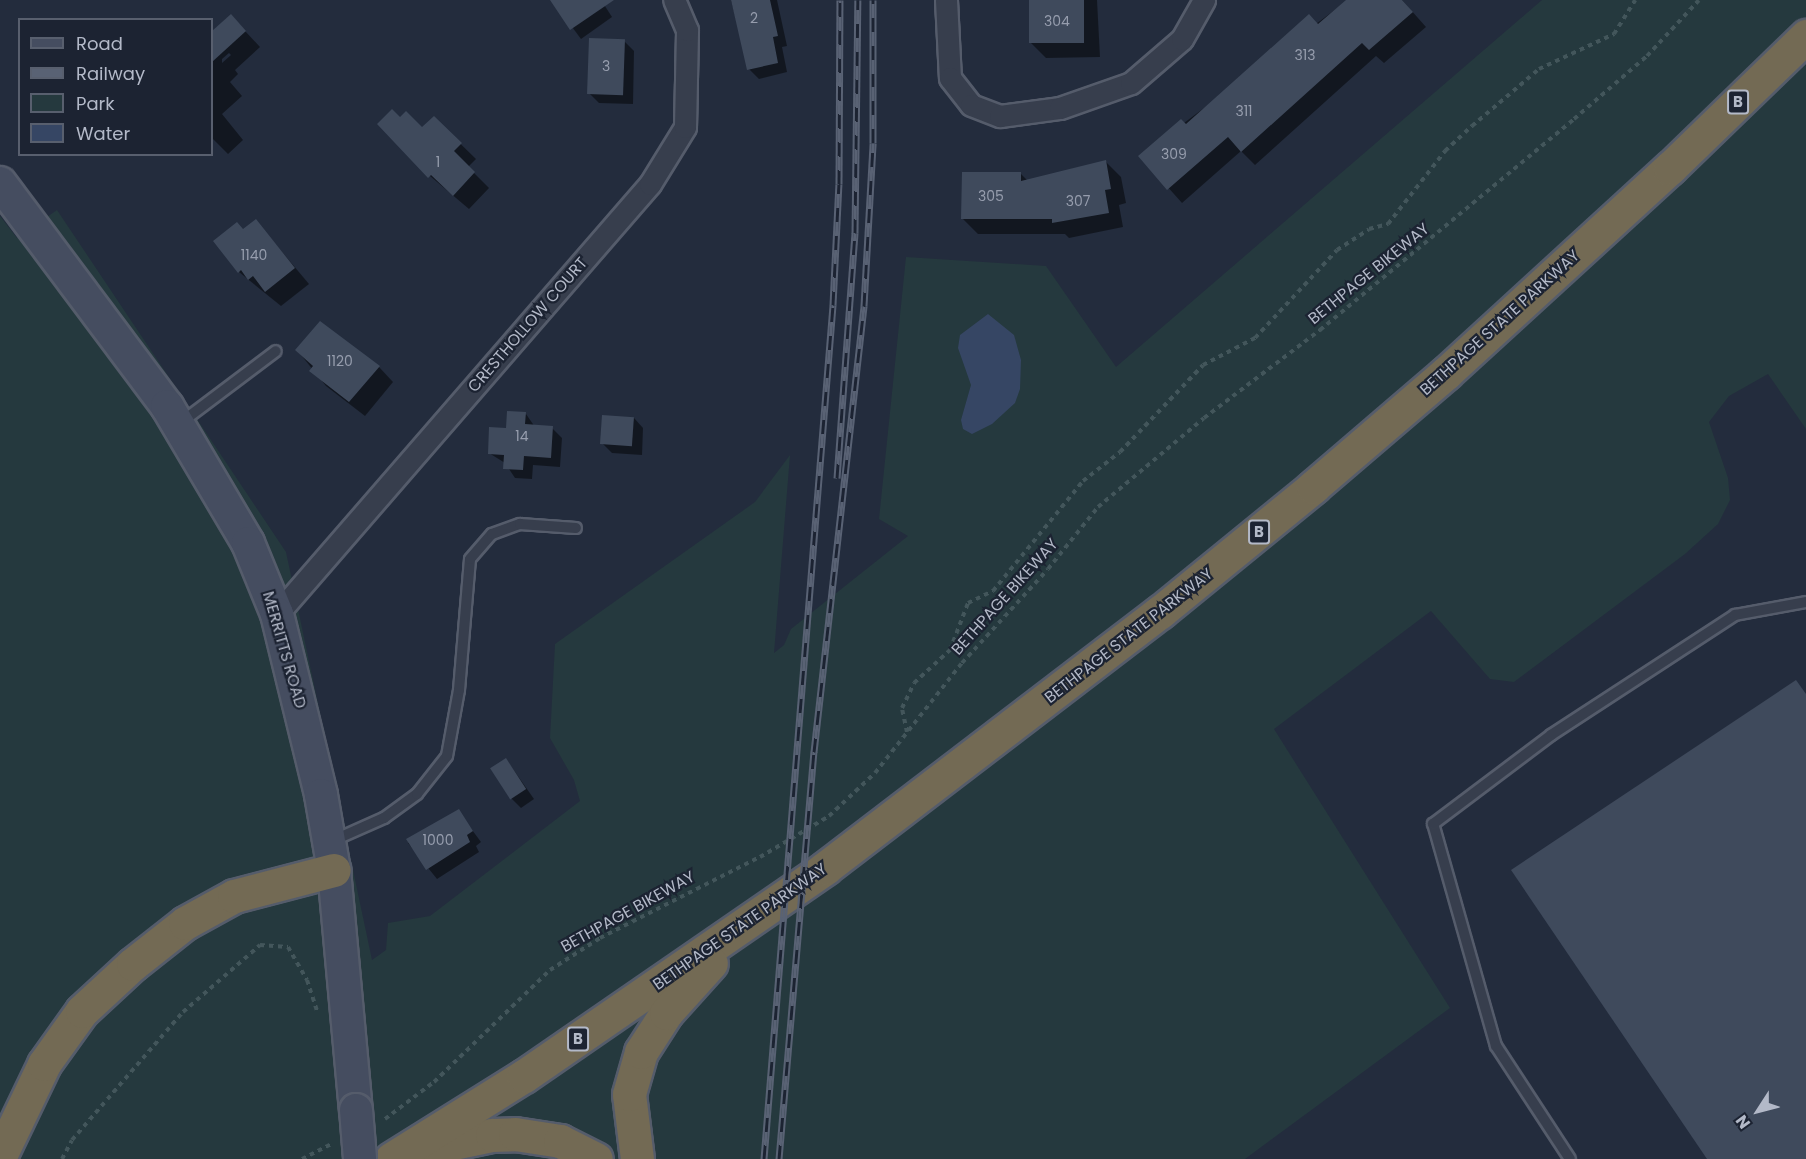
<!DOCTYPE html>
<style>
body{margin:0}
#map{position:relative;width:1806px;height:1159px;overflow:hidden;background:#232c3d;font-family:Poppins,sans-serif}
div>[style]{position:absolute}
.green>*{inset:0;background:#25393e}
.water>*{inset:0;background:#364664}
.shadow>*{inset:0;background:#0007}
.building>*{inset:0;background:#3f4a5c;transform-origin:0 0}
.path>*{height:4px;margin-top:-2px;transform-origin:0;background:repeating-linear-gradient(90deg,#43565b 0 4.5px,transparent 0 9px)}
.roads{filter:drop-shadow(2px 0 #555c6b) drop-shadow(-2px 0 #555c6b) drop-shadow(0 2px #555c6b) drop-shadow(0 -2px #555c6b)}
.lane>*{height:10px;margin:-5px;padding:0 5px;transform-origin:5px;border-radius:5px;background:#373e4d}
.street>*{height:21px;margin:-10.5px;padding:0 10.5px;transform-origin:10.5px;border-radius:10.5px;background:#373e4d}
.secondary>*{height:32px;margin:-16px;padding:0 16px;transform-origin:16px;border-radius:16px;background:#454d60}
.highway>*{height:33px;margin:-16.5px;padding:0 16.5px;transform-origin:16.5px;border-radius:16.5px;background:#736a54}
.rail>*{height:7px;margin-top:-3.5px;transform-origin:0;background:repeating-linear-gradient(90deg,#1c2332 0 14px,#596274 0 28px);box-sizing:border-box;border-block:2px solid #596274}
.bridges{filter:drop-shadow(2px 0 #555c6b) drop-shadow(-2px 0 #555c6b) drop-shadow(0 2px #555c6b) drop-shadow(0 -2px #555c6b)}
.secondary-bridge>*{height:32px;margin:-16px;padding:0 16px;transform-origin:16px;border-radius:16px;background:#454d60}
span{translate:-50% -50%;white-space:nowrap;text-align:center;line-height:1.15;-webkit-text-stroke:4.5px #1c2332;paint-order:stroke}
.number-label{font-size:14px;color:#969dad}
.number-label span{-webkit-text-stroke-width:0}
.shield-label span{padding:2px 4px;background:#1c2332;border:2px solid;border-radius:4px;-webkit-text-stroke-width:0}
.shield-label{font-size:15px;color:#b3b9c8;font-weight:700}
.street-label{font-size:16px;color:#b3b9c8}
.legend{position:absolute;left:18px;top:18px;width:195px;height:138px;box-sizing:border-box;background:#1c2332;border:2px solid #585f6e;margin:0;padding:8px 10px;list-style:none;font-size:18px;color:#b3b9c8}
.legend li{display:flex;align-items:center;gap:12px;height:30px}
.legend b{width:30px;border:2px solid #585f6e}
.north{position:absolute;left:1728px;top:1081px;width:60px;height:60px;-webkit-text-stroke:4px #1c2332;paint-order:stroke;rotate:234deg;font-size:16px;font-weight:700;line-height:24px;text-align:center;color:#b3b9c8}
.north::after{content:'';display:block;margin:auto;width:21px;height:27px;background:#b3b9c8;clip-path:polygon(50% 0,100% 100%,50% 72%,0 100%)}
</style>
<div id="map">
<div class="green">
<div style="clip-path:polygon(1542px 0,1806px 0,1806px 429px,1768px 374px,1729px 396px,1709px 422px,1728px 478px,1730px 500px,1718px 524px,1685px 554px,1514px 682px,1490px 679px,1431px 611px,1274px 729px,1450px 1008px,1245px 1159px,0 1159px,0 216px,17px 238px,57px 210px,286px 552px,372px 960px,386px 950px,388px 923px,430px 916px,580px 801px,574px 780px,550px 738px,555px 644px,755px 502px,790px 455px,774px 653px,784px 645px,791px 629px,908px 536px,879px 519px,906px 257px,1046px 266px,1116px 367px)"></div>
</div>
<div class="water">
<div style="clip-path:polygon(988px 314px,1014px 335px,1021px 360px,1020px 389px,1015px 403px,992px 424px,972px 434px,963px 429px,961px 420px,971px 385px,958px 348px,960px 335px)"></div>
</div>
<div class="shadow">
<div style="clip-path:polygon(552px 0,601px 0,612px 17px,581px 39px)"></div>
<div style="clip-path:polygon(731px 0,777px 0,787px 46px,782px 47px,787px 72px,759px 79px,749px 69px)"></div>
<div style="clip-path:polygon(1030px 0,1097px 0,1100px 57px,1046px 58px,1031px 43px)"></div>
<div style="clip-path:polygon(1348px 0,1402px 0,1426px 27px,1384px 63px,1376px 56px,1255px 165px,1241px 151px,1182px 203px,1140px 156px)"></div>
<div style="clip-path:polygon(evenodd,231px 16px,260px 47px,235px 70px,238px 74px,230px 82px,242px 96px,222px 114px,243px 140px,228px 154px,212px 138px,212px 33px,231px 16px,229px 53px,231px 55px,222px 63px,222px 59px,229px 53px)"></div>
<div style="clip-path:polygon(624px 41px,634px 51px,633px 104px,599px 103px,589px 93px)"></div>
<div style="clip-path:polygon(434px 118px,476px 159px,468px 167px,489px 188px,469px 209px,430px 176px,400px 119px,422px 129px)"></div>
<div style="clip-path:polygon(1106px 162px,1121px 177px,1126px 203px,1119px 205px,1123px 227px,1069px 238px,1065px 234px,978px 234px,963px 219px,1021px 174px,1028px 181px)"></div>
<div style="clip-path:polygon(256px 221px,309px 284px,281px 306px,239px 272px,243px 231px)"></div>
<div style="clip-path:polygon(297px 350px,379px 367px,393px 382px,365px 416px,326px 386px)"></div>
<div style="clip-path:polygon(526px 414px,535px 427px,552px 428px,562px 438px,560px 467px,533px 465px,532px 479px,515px 478px,505px 463px,489px 453px)"></div>
<div style="clip-path:polygon(634px 418px,643px 428px,642px 455px,612px 453px,602px 443px)"></div>
<div style="clip-path:polygon(506px 759px,534px 799px,521px 808px,511px 798px)"></div>
<div style="clip-path:polygon(458px 811px,481px 842px,476px 846px,479px 852px,437px 879px,408px 843px)"></div>
</div>
<div class="building">
<div style="clip-path:polygon(550px 0,614px 0,570px 30px)"></div>
<div style="clip-path:polygon(731px 0,770px 0,778px 36px,773px 37px,778px 63px,747px 70px)"></div>
<div style="left:1029px;top:0;width:55px;height:43px"></div>
<div style="clip-path:polygon(1346px 0,1402px 0,1413px 12px,1369px 50px,1362px 43px,1241px 152px,1228px 137px,1167px 190px,1138px 156px,1181px 119px,1186px 124px,1309px 14px,1318px 24px)"></div>
<div style="clip-path:polygon(231px 14px,246px 31px,212px 62px,212px 31px)"></div>
<div style="left:589px;top:38px;width:36px;height:56px;rotate:2deg"></div>
<div style="clip-path:polygon(392px 109px,400px 117px,406px 111px,422px 127px,434px 116px,462px 143px,454px 151px,475px 172px,453px 196px,431px 175px,428px 178px,377px 124px)"></div>
<div style="clip-path:polygon(1106px 160px,1111px 189px,1105px 190px,1109px 213px,1052px 223px,1052px 219px,961px 219px,962px 172px,1021px 172px,1021px 181px)"></div>
<div style="clip-path:polygon(256px 219px,295px 268px,265px 292px,253px 276px,248px 280px,241px 270px,238px 273px,213px 241px,237px 222px,243px 229px)"></div>
<div style="clip-path:polygon(320px 321px,380px 366px,349px 402px,309px 371px,313px 366px,295px 350px)"></div>
<div style="clip-path:polygon(507px 411px,526px 412px,525px 424px,553px 426px,551px 458px,524px 456px,523px 470px,503px 469px,504px 455px,488px 454px,489px 427px,506px 428px)"></div>
<div style="left:602px;top:415px;width:32px;height:29px;rotate:4deg"></div>
<div style="clip-path:polygon(1796px 680px,1806px 694px,1806px 1159px,1707px 1159px,1511px 870px)"></div>
<div style="left:506px;top:758px;width:37px;height:19px;rotate:57deg"></div>
<div style="clip-path:polygon(459px 809px,473px 831px,467px 835px,470px 842px,426px 870px,406px 839px)"></div>
</div>
<div class="path">
<div style="left:907px;top:732px;width:25px;rotate:-102deg"></div>
<div style="left:902px;top:708px;width:28px;rotate:-64deg"></div>
<div style="left:914px;top:683px;width:49px;rotate:-42.5deg"></div>
<div style="left:950px;top:650px;width:50px;rotate:-69deg"></div>
<div style="left:968px;top:603px;width:28px;rotate:-26deg"></div>
<div style="left:993px;top:591px;width:142px;rotate:-50.7deg"></div>
<div style="left:1083px;top:481px;width:47px;rotate:-38.1deg"></div>
<div style="left:1120px;top:452px;width:120px;rotate:-46.3deg"></div>
<div style="left:1203px;top:365px;width:59px;rotate:-27.4deg"></div>
<div style="left:1255px;top:338px;width:120px;rotate:-47deg"></div>
<div style="left:1337px;top:250px;width:38px;rotate:-33deg"></div>
<div style="left:1369px;top:229px;width:20px;rotate:-15deg"></div>
<div style="left:1388px;top:224px;width:93px;rotate:-52deg"></div>
<div style="left:1445px;top:151px;width:37px;rotate:-43deg"></div>
<div style="left:1472px;top:126px;width:88px;rotate:-40.4deg"></div>
<div style="left:1539px;top:69px;width:83px;rotate:-25deg"></div>
<div style="left:1614px;top:34px;width:40px;rotate:-58deg"></div>
<div style="left:385px;top:1119px;width:61px;rotate:-37.1deg"></div>
<div style="left:434px;top:1082px;width:161px;rotate:-44deg"></div>
<div style="left:550px;top:970px;width:59px;rotate:-32.6deg"></div>
<div style="left:600px;top:938px;width:179px;rotate:-26.9deg"></div>
<div style="left:760px;top:857px;width:80px;rotate:-30.7deg"></div>
<div style="left:829px;top:816px;width:63px;rotate:-43.1deg"></div>
<div style="left:875px;top:773px;width:140px;rotate:-51.7deg"></div>
<div style="left:962px;top:663px;width:127px;rotate:-47.5deg"></div>
<div style="left:1048px;top:569px;width:80px;rotate:-51.1deg"></div>
<div style="left:1098px;top:507px;width:138px;rotate:-40deg"></div>
<div style="left:1204px;top:418px;width:146px;rotate:-37.2deg"></div>
<div style="left:1320px;top:330px;width:330px;rotate:-39.7deg"></div>
<div style="left:1574px;top:119px;width:96px;rotate:-40.8deg"></div>
<div style="left:1647px;top:56px;width:76px;rotate:-47.1deg"></div>
<div style="left:62px;top:1159px;width:21px;rotate:-62deg"></div>
<div style="left:72px;top:1140px;width:169px;rotate:-49.1deg"></div>
<div style="left:183px;top:1012px;width:102px;rotate:-41deg"></div>
<div style="left:260px;top:945px;width:28px;rotate:4deg"></div>
<div style="left:288px;top:947px;width:38px;rotate:60deg"></div>
<div style="left:307px;top:980px;width:32px;rotate:72deg"></div>
<div style="left:302px;top:1159px;width:34px;rotate:-27deg"></div>
</div>
<div class="roads">
<div class="lane">
<div style="left:179px;top:424px;width:121px;rotate:-37deg"></div>
<div style="left:332px;top:841px;width:57px;rotate:-23.9deg"></div>
<div style="left:384px;top:818px;width:41px;rotate:-36deg"></div>
<div style="left:417px;top:794px;width:48px;rotate:-51.7deg"></div>
<div style="left:447px;top:756px;width:67px;rotate:-79.7deg"></div>
<div style="left:459px;top:690px;width:131px;rotate:-85.2deg"></div>
<div style="left:470px;top:559px;width:33px;rotate:-49deg"></div>
<div style="left:492px;top:534px;width:30px;rotate:-20deg"></div>
<div style="left:520px;top:524px;width:56px;rotate:4.1deg"></div>
<div style="left:1570px;top:1159px;width:135px;rotate:-123.2deg"></div>
<div style="left:1496px;top:1046px;width:231px;rotate:-105.8deg"></div>
<div style="left:1433px;top:824px;width:148px;rotate:-37deg"></div>
<div style="left:1551px;top:735px;width:220px;rotate:-33.1deg"></div>
<div style="left:1735px;top:615px;width:72px;rotate:-10.4deg"></div>
</div>
<div class="street">
<div style="left:946px;top:0;width:78px;rotate:87.1deg"></div>
<div style="left:950px;top:78px;width:34px;rotate:52deg"></div>
<div style="left:971px;top:105px;width:31px;rotate:21deg"></div>
<div style="left:1000px;top:116px;width:61px;rotate:-7.6deg"></div>
<div style="left:1060px;top:108px;width:75px;rotate:-19.4deg"></div>
<div style="left:1131px;top:83px;width:67px;rotate:-40.8deg"></div>
<div style="left:1182px;top:39px;width:45px;rotate:-60.6deg"></div>
<div style="left:277px;top:614px;width:569px;rotate:-49.06deg"></div>
<div style="left:650px;top:184px;width:67px;rotate:-58.4deg"></div>
<div style="left:685px;top:127px;width:97px;rotate:-88.8deg"></div>
<div style="left:687px;top:30px;width:33px;rotate:-113deg"></div>
</div>
<div class="secondary">
<div style="left:0;top:183px;width:279px;rotate:53.2deg"></div>
<div style="left:167px;top:406px;width:159px;rotate:59.4deg"></div>
<div style="left:248px;top:543px;width:77px;rotate:67.8deg"></div>
<div style="left:277px;top:614px;width:186px;rotate:76.3deg"></div>
<div style="left:321px;top:795px;width:76px;rotate:80.2deg"></div>
<div style="left:334px;top:870px;width:241px;rotate:84.8deg"></div>
</div>
<div class="highway">
<div style="left:420px;top:1150px;width:74px;rotate:-11.8deg"></div>
<div style="left:492px;top:1135px;width:23px;rotate:-2deg"></div>
<div style="left:515px;top:1134px;width:46px;rotate:8.8deg"></div>
<div style="left:560px;top:1141px;width:40px;rotate:26.6deg"></div>
<div style="left:0;top:1156px;width:102px;rotate:-64.4deg"></div>
<div style="left:44px;top:1064px;width:65px;rotate:-54.4deg"></div>
<div style="left:82px;top:1011px;width:69px;rotate:-42.7deg"></div>
<div style="left:133px;top:964px;width:66px;rotate:-38.3deg"></div>
<div style="left:185px;top:923px;width:56px;rotate:-28.9deg"></div>
<div style="left:234px;top:896px;width:103px;rotate:-14.6deg"></div>
<div style="left:391px;top:1159px;width:157px;rotate:-32deg"></div>
<div style="left:524px;top:1076px;width:366px;rotate:-34.6deg"></div>
<div style="left:825px;top:868px;width:422px;rotate:-37.4deg"></div>
<div style="left:1160px;top:612px;width:198px;rotate:-39.2deg"></div>
<div style="left:1313px;top:487px;width:175px;rotate:-40.6deg"></div>
<div style="left:1446px;top:373px;width:304px;rotate:-42.5deg"></div>
<div style="left:1670px;top:168px;width:190px;rotate:-44.1deg"></div>
<div style="left:637px;top:1159px;width:65px;rotate:-97deg"></div>
<div style="left:629px;top:1094px;width:44px;rotate:-74.1deg"></div>
<div style="left:641px;top:1052px;width:46px;rotate:-57.3deg"></div>
<div style="left:666px;top:1013px;width:67px;rotate:-48deg"></div>
</div>
</div>
<div class="rail">
<div style="left:837px;top:478px;width:246px;rotate:-85.8deg"></div>
<div style="left:855px;top:233px;width:233px;rotate:-89.3deg"></div>
<div style="left:764px;top:1159px;width:857px;rotate:-85.38deg"></div>
<div style="left:833px;top:305px;width:121px;rotate:-87.2deg"></div>
<div style="left:839px;top:184px;width:184px;rotate:-89.7deg"></div>
<div style="left:779px;top:1159px;width:409px;rotate:-85.1deg"></div>
<div style="left:814px;top:752px;width:449px;rotate:-83.6deg"></div>
<div style="left:864px;top:306px;width:163px;rotate:-86.8deg"></div>
<div style="left:873px;top:143px;width:143px;rotate:-90deg"></div>
</div>
<div class="bridges">
<div class="secondary-bridge">
<div style="left:356px;top:1110px;width:49px;rotate:85.3deg"></div>
</div>
</div>
<div class="number-label">
<span style="left:754px;top:18px">2</span>
<span style="left:1057px;top:21px">304</span>
<span style="left:1305px;top:55px">313</span>
<span style="left:606px;top:66px">3</span>
<span style="left:1244px;top:111px">311</span>
<span style="left:1174px;top:154px">309</span>
<span style="left:438px;top:162px">1</span>
<span style="left:991px;top:196px">305</span>
<span style="left:1078px;top:201px">307</span>
<span style="left:254px;top:255px">1140</span>
<span style="left:340px;top:361px">1120</span>
<span style="left:522px;top:436px">14</span>
<span style="left:438px;top:840px">1000</span>
</div>
<div class="shield-label">
<span style="left:1738px;top:102px">B</span>
<span style="left:1259px;top:532px">B</span>
<span style="left:578px;top:1039px">B</span>
</div>
<div class="street-label">
<span style="left:1369px;top:274px;rotate:-39deg">BETHPAGE BIKEWAY</span>
<span style="left:1500px;top:323px;rotate:-42deg">BETHPAGE STATE PARKWAY</span>
<span style="left:528px;top:325px;rotate:-49deg">CRESTHOLLOW COURT</span>
<span style="left:1005px;top:597px;rotate:-48deg">BETHPAGE BIKEWAY</span>
<span style="left:1129px;top:636px;rotate:-38deg">BETHPAGE STATE PARKWAY</span>
<span style="left:284px;top:650px;rotate:74deg">MERRITTS ROAD</span>
<span style="left:628px;top:912px;rotate:-29deg">BETHPAGE BIKEWAY</span>
<span style="left:740px;top:927px;rotate:-35deg">BETHPAGE STATE PARKWAY</span>
</div>
<ul class="legend">
<li><b style="height:8px;background:#454d60"></b>Road</li>
<li><b style="height:8px;background:#596274"></b>Railway</li>
<li><b style="height:16px;background:#25393e"></b>Park</li>
<li><b style="height:16px;background:#364664"></b>Water</li>
</ul>
<div class="north">N</div>
</div>
